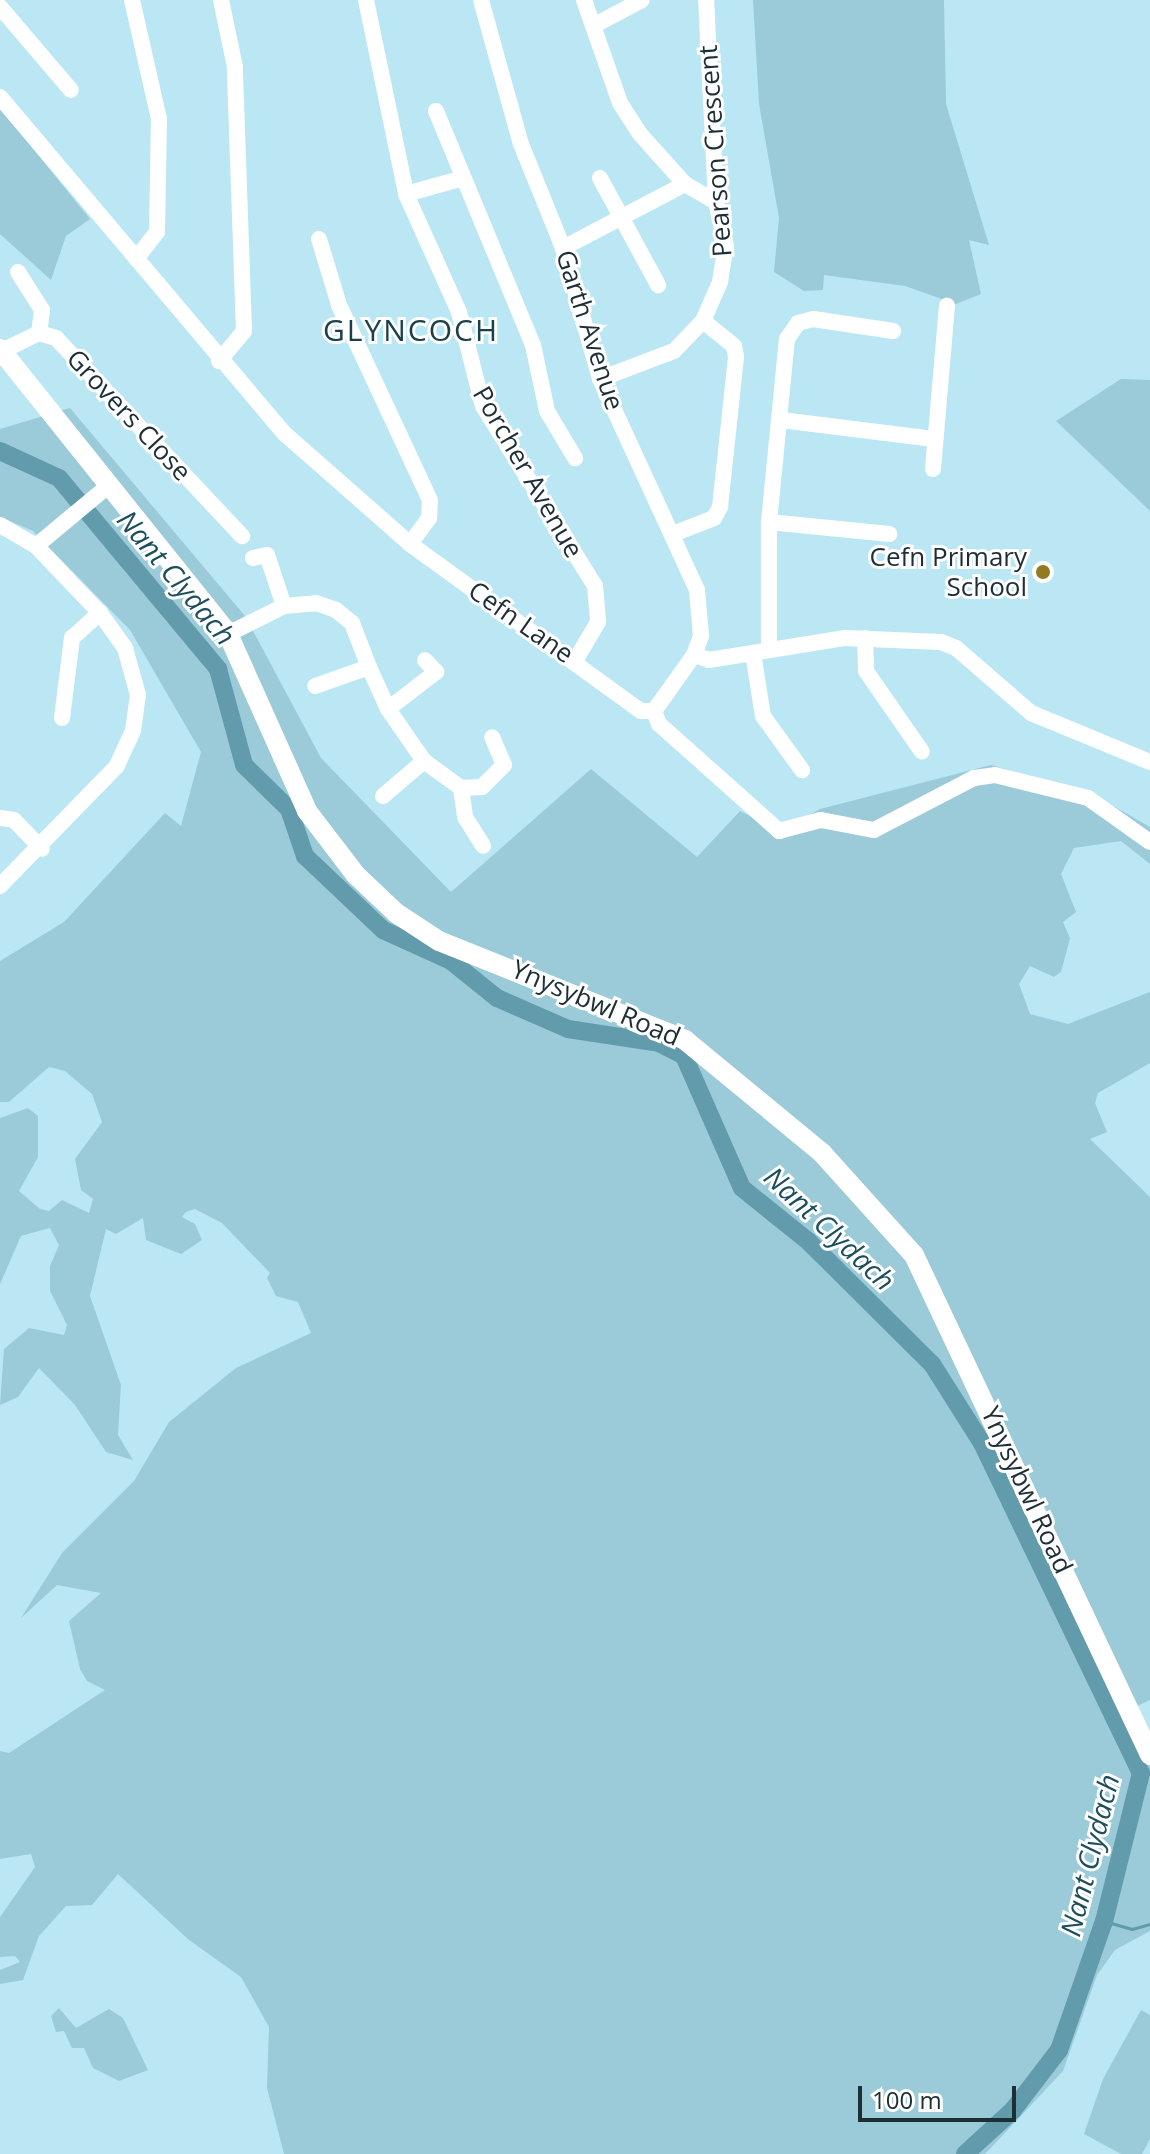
<!DOCTYPE html>
<style>
body{margin:0}
#map{position:relative;width:1150px;height:2154px;overflow:hidden;background:#bbe7f5;font-family:"Open Sans",sans-serif}
div>[style]{position:absolute}
.green>*{inset:0;background:#9bcad8}
.stream>*{height:3px;margin:-1.5px;padding:0 1.5px;transform-origin:1.5px;border-radius:1.5px;background:#629bac}
.river>*{height:18px;margin:-9px;padding:0 9px;transform-origin:9px;border-radius:9px;background:#629bac}
.minor>*{height:16px;margin:-8px;padding:0 8px;transform-origin:8px;border-radius:8px;background:#fff}
.major>*{height:20px;margin:-10px;padding:0 10px;transform-origin:10px;border-radius:10px;background:#fff}
.dots>*{width:22px;height:22px;translate:-50% -50%;box-sizing:border-box;border:4px solid #fff;border-radius:50%}
span{translate:-50% -50%;white-space:nowrap;text-align:center;line-height:1.15;-webkit-text-stroke:6px #fff;paint-order:stroke}
.street-label{font-size:26px;color:#1d2e34}
.poi-label{font-size:26px;color:#1d2e34}
.right{translate:-100% -50%;text-align:right}
.water-label{font-size:28px;color:#1c4e5b;font-style:italic}
.quarter-label{font-size:30px;color:#18414c;letter-spacing:2px}
.scale{position:absolute;left:858px;top:2086px;width:158px;height:36px;box-sizing:border-box;border:4px solid #1d2e34;border-top:0;padding-left:10px;font-size:24px;line-height:28px;white-space:nowrap;color:#1d2e34;-webkit-text-stroke:6px #fff;paint-order:stroke}
</style>
<div id="map">
<div class="green">
<div style="clip-path:polygon(753px 0,944px 0,946px 104px,989px 245px,969px 240px,981px 294px,956px 304px,905px 286px,824px 275px,823px 290px,804px 291px,774px 272px,779px 218px,759px 104px)"></div>
<div style="clip-path:polygon(0 108px,90px 219px,66px 236px,51px 280px,0 234px)"></div>
<div style="clip-path:polygon(1121px 379px,1150px 380px,1150px 511px,1056px 421px)"></div>
<div style="clip-path:polygon(70px 408px,245px 616px,321px 758px,451px 892px,591px 769px,697px 857px,740px 811px,782px 831px,820px 809px,991px 765px,1096px 796px,1150px 827px,1150px 864px,1121px 841px,1074px 848px,1061px 874px,1076px 912px,1063px 922px,1070px 938px,1061px 972px,1054px 977px,1030px 966px,1019px 984px,1030px 1014px,1068px 1024px,1150px 992px,1150px 1063px,1098px 1093px,1095px 1103px,1107px 1132px,1090px 1139px,1150px 1197px,1150px 1700px,1126px 1711px,1150px 1767px,1150px 1931px,1115px 1950px,1097px 1975px,1063px 2071px,985px 2154px,284px 2154px,267px 2088px,269px 2027px,241px 1977px,189px 1940px,118px 1874px,92px 1905px,66px 1906px,39px 1936px,23px 1980px,0 1984px,0 1970px,20px 1962px,15px 1956px,0 1957px,0 1917px,35px 1867px,31px 1854px,0 1859px,0 1751px,9px 1753px,105px 1690px,87px 1681px,80px 1669px,69px 1621px,101px 1593px,57px 1585px,21px 1618px,62px 1553px,134px 1481px,169px 1422px,236px 1368px,311px 1333px,298px 1302px,276px 1296px,267px 1278px,270px 1273px,222px 1223px,195px 1209px,186px 1212px,182px 1217px,195px 1224px,202px 1240px,181px 1254px,146px 1240px,143px 1218px,116px 1234px,106px 1229px,90px 1296px,121px 1385px,118px 1435px,133px 1460px,106px 1452px,75px 1405px,39px 1368px,18px 1397px,0 1405px,4px 1349px,29px 1328px,64px 1335px,67px 1325px,50px 1291px,50px 1266px,59px 1245px,50px 1228px,21px 1236px,0 1284px,0 1118px,28px 1108px,38px 1116px,38px 1157px,19px 1191px,40px 1209px,49px 1211px,62px 1200px,89px 1213px,93px 1199px,81px 1190px,75px 1159px,102px 1122px,92px 1094px,65px 1071px,49px 1067px,9px 1102px,0 1102px,0 961px,64px 922px,165px 813px,181px 826px,201px 752px,130px 630px,33px 531px,0 517px,0 429px)"></div>
<div style="clip-path:polygon(59px 2008px,76px 2028px,109px 2009px,123px 2018px,148px 2070px,119px 2081px,93px 2068px,84px 2048px,72px 2048px,64px 2031px,56px 2032px,51px 2016px)"></div>
<div style="clip-path:polygon(1141px 2010px,1150px 2015px,1150px 2139px,1142px 2154px,1121px 2154px,1084px 2134px,1103px 2079px)"></div>
</div>
<div class="stream">
<div style="left:1141px;top:1773px;width:9px;rotate:6deg"></div>
<div style="left:1104px;top:1921px;width:29px;rotate:16deg"></div>
<div style="left:1132px;top:1929px;width:19px;rotate:-16deg"></div>
</div>
<div class="river">
<div style="left:0;top:451px;width:65px;rotate:24.6deg"></div>
<div style="left:59px;top:478px;width:249px;rotate:50.2deg"></div>
<div style="left:218px;top:669px;width:99px;rotate:74.8deg"></div>
<div style="left:244px;top:765px;width:63px;rotate:44.4deg"></div>
<div style="left:289px;top:809px;width:50px;rotate:71.2deg"></div>
<div style="left:305px;top:856px;width:108px;rotate:43.5deg"></div>
<div style="left:383px;top:930px;width:75px;rotate:24.5deg"></div>
<div style="left:451px;top:961px;width:59px;rotate:38.8deg"></div>
<div style="left:497px;top:998px;width:77px;rotate:23.6deg"></div>
<div style="left:568px;top:1029px;width:92px;rotate:8.7deg"></div>
<div style="left:659px;top:1043px;width:28px;rotate:27deg"></div>
<div style="left:684px;top:1056px;width:144px;rotate:66.3deg"></div>
<div style="left:742px;top:1188px;width:85px;rotate:38.8deg"></div>
<div style="left:808px;top:1241px;width:175px;rotate:44.8deg"></div>
<div style="left:932px;top:1364px;width:93px;rotate:57.7deg"></div>
<div style="left:982px;top:1443px;width:366px;rotate:64.3deg"></div>
<div style="left:1141px;top:1773px;width:153px;rotate:104deg"></div>
<div style="left:1104px;top:1921px;width:137px;rotate:109.2deg"></div>
<div style="left:1059px;top:2050px;width:76px;rotate:127.5deg"></div>
<div style="left:1013px;top:2110px;width:65px;rotate:137.5deg"></div>
</div>
<div class="minor">
<div style="left:132px;top:0;width:122px;rotate:77.2deg"></div>
<div style="left:159px;top:119px;width:113px;rotate:91deg"></div>
<div style="left:157px;top:232px;width:34px;rotate:128deg"></div>
<div style="left:366px;top:0;width:198px;rotate:78.3deg"></div>
<div style="left:406px;top:194px;width:129px;rotate:65.8deg"></div>
<div style="left:459px;top:312px;width:97px;rotate:75.7deg"></div>
<div style="left:483px;top:406px;width:212px;rotate:58.1deg"></div>
<div style="left:595px;top:586px;width:36px;rotate:85deg"></div>
<div style="left:598px;top:622px;width:45px;rotate:120.5deg"></div>
<div style="left:481px;top:0;width:149px;rotate:74.5deg"></div>
<div style="left:521px;top:144px;width:112px;rotate:68deg"></div>
<div style="left:563px;top:248px;width:136px;rotate:74.2deg"></div>
<div style="left:600px;top:379px;width:232px;rotate:65.3deg"></div>
<div style="left:697px;top:590px;width:46px;rotate:85deg"></div>
<div style="left:701px;top:636px;width:20px;rotate:110deg"></div>
<div style="left:584px;top:0;width:109px;rotate:70.7deg"></div>
<div style="left:620px;top:103px;width:37px;rotate:57deg"></div>
<div style="left:640px;top:134px;width:67px;rotate:48deg"></div>
<div style="left:685px;top:184px;width:36px;rotate:30deg"></div>
<div style="left:0;top:7px;width:109px;rotate:49.5deg"></div>
<div style="left:593px;top:26px;width:55px;rotate:-28deg"></div>
<div style="left:0;top:97px;width:441px;rotate:49.8deg"></div>
<div style="left:285px;top:434px;width:167px;rotate:41.3deg"></div>
<div style="left:410px;top:544px;width:285px;rotate:35.9deg"></div>
<div style="left:641px;top:711px;width:13px"></div>
<div style="left:436px;top:111px;width:253px;rotate:67.5deg"></div>
<div style="left:533px;top:345px;width:67px;rotate:78deg"></div>
<div style="left:547px;top:411px;width:55px;rotate:59.2deg"></div>
<div style="left:600px;top:178px;width:122px;rotate:61.5deg"></div>
<div style="left:406px;top:194px;width:56px;rotate:-15.5deg"></div>
<div style="left:319px;top:239px;width:69px;rotate:73.1deg"></div>
<div style="left:339px;top:305px;width:215px;rotate:65deg"></div>
<div style="left:430px;top:500px;width:18px;rotate:93deg"></div>
<div style="left:429px;top:518px;width:32px;rotate:126deg"></div>
<div style="left:563px;top:248px;width:138px;rotate:-27.7deg"></div>
<div style="left:18px;top:272px;width:45px;rotate:57.7deg"></div>
<div style="left:42px;top:310px;width:23px;rotate:97deg"></div>
<div style="left:0;top:352px;width:43px;rotate:-26deg"></div>
<div style="left:39px;top:333px;width:18px;rotate:16deg"></div>
<div style="left:56px;top:338px;width:272px;rotate:46.8deg"></div>
<div style="left:219px;top:361px;width:39px;rotate:-50deg"></div>
<div style="left:244px;top:331px;width:264px;rotate:-92deg"></div>
<div style="left:235px;top:67px;width:68px;rotate:-101.8deg"></div>
<div style="left:600px;top:379px;width:79px;rotate:-20.7deg"></div>
<div style="left:674px;top:351px;width:42px;rotate:-46deg"></div>
<div style="left:703px;top:321px;width:43px;rotate:-66.4deg"></div>
<div style="left:720px;top:282px;width:36px;rotate:-81deg"></div>
<div style="left:726px;top:246px;width:45px;rotate:-102.8deg"></div>
<div style="left:716px;top:202px;width:202px;rotate:-92.8deg"></div>
<div style="left:781px;top:420px;width:154px;rotate:7.1deg"></div>
<div style="left:933px;top:469px;width:164px;rotate:-85.1deg"></div>
<div style="left:769px;top:522px;width:121px;rotate:5.7deg"></div>
<div style="left:0;top:525px;width:42px;rotate:30.3deg"></div>
<div style="left:36px;top:546px;width:93px;rotate:46.3deg"></div>
<div style="left:100px;top:613px;width:43px;rotate:54.5deg"></div>
<div style="left:125px;top:648px;width:49px;rotate:74.5deg"></div>
<div style="left:138px;top:695px;width:36px;rotate:98deg"></div>
<div style="left:133px;top:731px;width:38px;rotate:115deg"></div>
<div style="left:117px;top:766px;width:168px;rotate:134.3deg"></div>
<div style="left:673px;top:534px;width:44px;rotate:-21.3deg"></div>
<div style="left:714px;top:518px;width:13px;rotate:-61deg"></div>
<div style="left:720px;top:507px;width:151px;rotate:-83.9deg"></div>
<div style="left:736px;top:357px;width:11px;rotate:-100deg"></div>
<div style="left:734px;top:346px;width:40px;rotate:-141deg"></div>
<div style="left:36px;top:546px;width:94px;rotate:-39.8deg"></div>
<div style="left:253px;top:558px;width:14px;rotate:-12deg"></div>
<div style="left:267px;top:555px;width:54px;rotate:71.6deg"></div>
<div style="left:228px;top:634px;width:63px;rotate:-26.6deg"></div>
<div style="left:284px;top:606px;width:32px;rotate:-5deg"></div>
<div style="left:316px;top:603px;width:21px;rotate:19deg"></div>
<div style="left:336px;top:610px;width:21px;rotate:39deg"></div>
<div style="left:352px;top:623px;width:47px;rotate:68.9deg"></div>
<div style="left:369px;top:667px;width:57px;rotate:160.6deg"></div>
<div style="left:865px;top:638px;width:33px;rotate:88deg"></div>
<div style="left:866px;top:671px;width:98px;rotate:55.3deg"></div>
<div style="left:769px;top:648px;width:126px;rotate:-90deg"></div>
<div style="left:769px;top:522px;width:184px;rotate:-84.4deg"></div>
<div style="left:787px;top:339px;width:19px;rotate:-55deg"></div>
<div style="left:798px;top:323px;width:16px;rotate:-15deg"></div>
<div style="left:813px;top:319px;width:81px;rotate:8.5deg"></div>
<div style="left:753px;top:653px;width:64px;rotate:81deg"></div>
<div style="left:763px;top:716px;width:67px;rotate:54.2deg"></div>
<div style="left:369px;top:667px;width:46px;rotate:65.7deg"></div>
<div style="left:388px;top:709px;width:63px;rotate:55.3deg"></div>
<div style="left:424px;top:761px;width:46px;rotate:36.1deg"></div>
<div style="left:461px;top:788px;width:29px;rotate:82deg"></div>
<div style="left:465px;top:817px;width:34px;rotate:58deg"></div>
<div style="left:388px;top:709px;width:61px;rotate:-37.6deg"></div>
<div style="left:436px;top:672px;width:16px;rotate:-133deg"></div>
<div style="left:654px;top:711px;width:14px;rotate:69deg"></div>
<div style="left:659px;top:724px;width:161px;rotate:41.7deg"></div>
<div style="left:779px;top:831px;width:43px;rotate:-14.7deg"></div>
<div style="left:821px;top:820px;width:54px;rotate:10.7deg"></div>
<div style="left:874px;top:830px;width:113px;rotate:-27.5deg"></div>
<div style="left:974px;top:778px;width:21px;rotate:-8deg"></div>
<div style="left:995px;top:775px;width:96px;rotate:13.9deg"></div>
<div style="left:1088px;top:798px;width:76px;rotate:35.4deg"></div>
<div style="left:654px;top:711px;width:69px;rotate:-54.5deg"></div>
<div style="left:694px;top:655px;width:16px;rotate:18deg"></div>
<div style="left:709px;top:660px;width:138px;rotate:-9.2deg"></div>
<div style="left:845px;top:638px;width:96px;rotate:2.4deg"></div>
<div style="left:941px;top:642px;width:16px;rotate:22deg"></div>
<div style="left:956px;top:648px;width:99px;rotate:40.9deg"></div>
<div style="left:1031px;top:713px;width:129px;rotate:22.4deg"></div>
<div style="left:62px;top:718px;width:81px;rotate:-82.9deg"></div>
<div style="left:72px;top:638px;width:38px;rotate:-42deg"></div>
<div style="left:461px;top:788px;width:21px;rotate:-3deg"></div>
<div style="left:482px;top:787px;width:31px;rotate:-45deg"></div>
<div style="left:504px;top:765px;width:30px;rotate:-113deg"></div>
<div style="left:383px;top:796px;width:54px;rotate:-40.5deg"></div>
<div style="left:0;top:818px;width:14px;rotate:8deg"></div>
<div style="left:14px;top:820px;width:40px;rotate:46deg"></div>
</div>
<div class="major">
<div style="left:0;top:349px;width:365px;rotate:51.3deg"></div>
<div style="left:228px;top:634px;width:194px;rotate:65.9deg"></div>
<div style="left:307px;top:811px;width:81px;rotate:52.6deg"></div>
<div style="left:356px;top:875px;width:55px;rotate:43.5deg"></div>
<div style="left:396px;top:913px;width:51px;rotate:33.1deg"></div>
<div style="left:439px;top:941px;width:265px;rotate:21.9deg"></div>
<div style="left:685px;top:1040px;width:178px;rotate:39.5deg"></div>
<div style="left:822px;top:1153px;width:137px;rotate:48deg"></div>
<div style="left:914px;top:1255px;width:553px;rotate:64.73deg"></div>
</div>
<div class="dots">
<div style="left:1043px;top:572px;background:#937920"></div>
</div>
<div class="street-label">
<span style="left:715px;top:151px;rotate:-94deg">Pearson Crescent</span>
<span style="left:590px;top:330px;rotate:72deg">Garth Avenue</span>
<span style="left:129px;top:415px;rotate:47deg">Grovers Close</span>
<span style="left:528px;top:472px;rotate:60deg">Porcher Avenue</span>
<span style="left:521px;top:622px;rotate:35deg">Cefn Lane</span>
<span style="left:596px;top:1003px;rotate:23deg">Ynysybwl Road</span>
<span style="left:1027px;top:1490px;rotate:65deg">Ynysybwl Road</span>
</div>
<div class="poi-label">
<span class="right" style="left:1027px;top:572px">Cefn Primary<br>School</span>
</div>
<div class="water-label">
<span style="left:177px;top:577px;rotate:50deg">Nant Clydach</span>
<span style="left:830px;top:1228px;rotate:43deg">Nant Clydach</span>
<span style="left:1089px;top:1855px;rotate:-76deg">Nant Clydach</span>
</div>
<div class="quarter-label">
<span style="left:411px;top:330px">GLYNCOCH</span>
</div>
<div class="scale">100 m</div>
</div>
